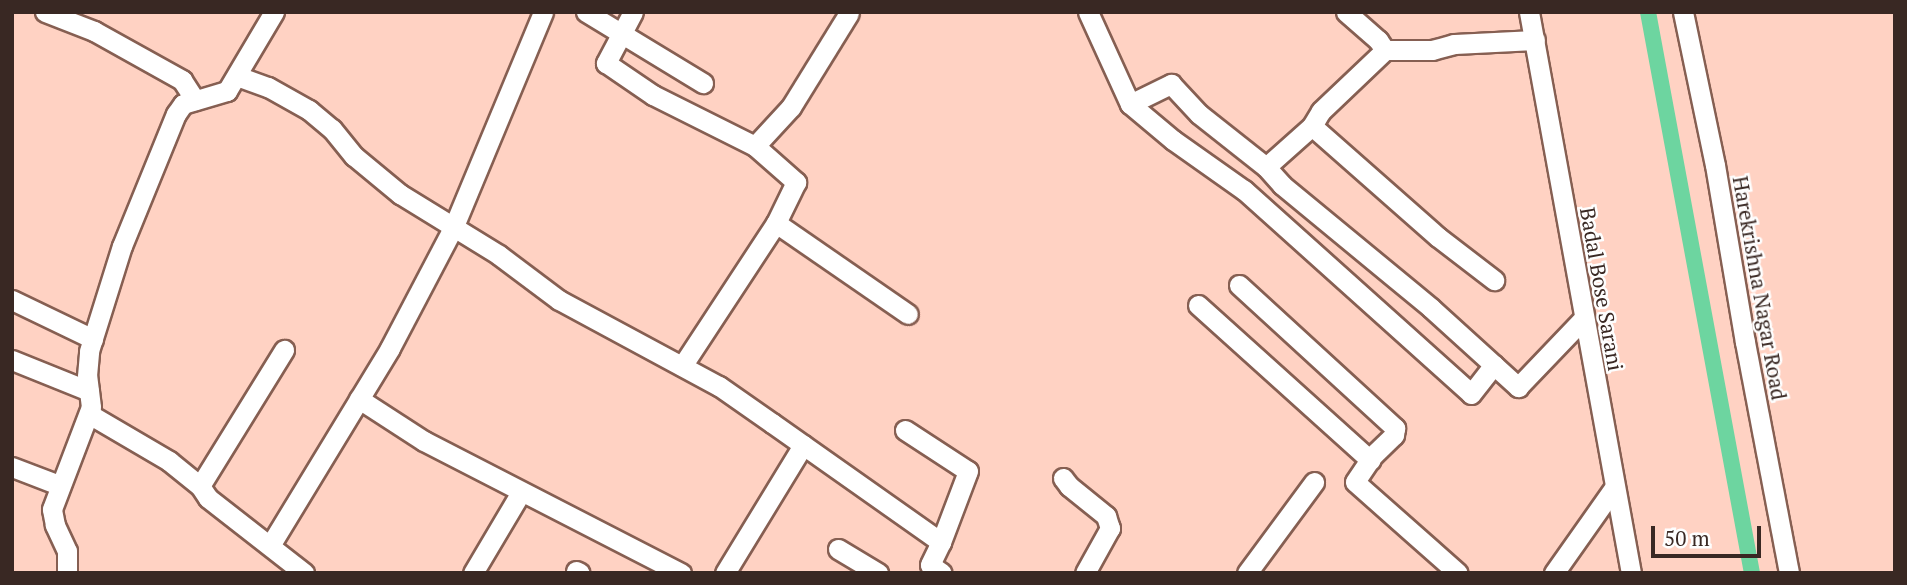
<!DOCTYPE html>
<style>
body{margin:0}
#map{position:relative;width:1907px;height:585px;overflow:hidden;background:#ffd2c3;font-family:"PT Serif",serif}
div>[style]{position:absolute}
.canal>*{height:16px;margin:-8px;padding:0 8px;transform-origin:8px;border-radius:8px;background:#6dd5a0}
.roads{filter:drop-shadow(2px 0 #865f52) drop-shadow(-2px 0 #865f52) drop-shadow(0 2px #865f52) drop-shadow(0 -2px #865f52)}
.minor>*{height:19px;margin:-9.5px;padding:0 9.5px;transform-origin:9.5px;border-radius:9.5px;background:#fff}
span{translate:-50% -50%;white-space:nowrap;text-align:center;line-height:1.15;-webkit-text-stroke:5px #fefefe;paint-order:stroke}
.street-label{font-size:21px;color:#392823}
.frame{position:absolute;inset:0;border:14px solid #392823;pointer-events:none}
.scale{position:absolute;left:1651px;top:526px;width:110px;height:32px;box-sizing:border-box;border:4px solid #392823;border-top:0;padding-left:9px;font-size:21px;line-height:24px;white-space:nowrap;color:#392823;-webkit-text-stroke:5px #fefefe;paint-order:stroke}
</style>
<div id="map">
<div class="canal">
<div style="left:1648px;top:12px;width:571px;rotate:79.5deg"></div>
</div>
<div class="roads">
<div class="minor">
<div style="left:45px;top:12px;width:53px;rotate:21.2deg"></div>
<div style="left:94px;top:31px;width:101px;rotate:29.1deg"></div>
<div style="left:182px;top:80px;width:24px;rotate:57deg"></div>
<div style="left:586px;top:12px;width:137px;rotate:31.3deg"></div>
<div style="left:633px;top:12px;width:58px;rotate:117.9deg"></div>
<div style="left:606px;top:63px;width:57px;rotate:34.2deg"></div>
<div style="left:653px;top:95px;width:114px;rotate:26.6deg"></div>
<div style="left:755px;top:146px;width:55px;rotate:41.3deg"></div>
<div style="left:796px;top:182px;width:46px;rotate:116deg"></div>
<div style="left:776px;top:223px;width:171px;rotate:123.3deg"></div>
<div style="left:1088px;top:12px;width:101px;rotate:65.5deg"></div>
<div style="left:1130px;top:104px;width:56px;rotate:39.9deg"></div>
<div style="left:1173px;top:140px;width:87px;rotate:35.2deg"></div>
<div style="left:1244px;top:190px;width:305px;rotate:41.9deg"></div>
<div style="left:1471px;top:394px;width:37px;rotate:-52deg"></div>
<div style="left:1346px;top:12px;width:43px;rotate:41.2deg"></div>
<div style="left:1378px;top:40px;width:12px;rotate:55deg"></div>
<div style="left:1529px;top:12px;width:570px;rotate:79.7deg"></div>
<div style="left:1683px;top:12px;width:156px;rotate:78.2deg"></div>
<div style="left:1715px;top:165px;width:180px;rotate:80.4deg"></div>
<div style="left:1745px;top:342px;width:235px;rotate:79.2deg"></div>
<div style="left:237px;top:76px;width:33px;rotate:20deg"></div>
<div style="left:268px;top:87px;width:47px;rotate:29.3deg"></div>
<div style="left:309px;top:110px;width:30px;rotate:40deg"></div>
<div style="left:332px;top:129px;width:35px;rotate:51deg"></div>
<div style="left:354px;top:156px;width:60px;rotate:39.6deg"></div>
<div style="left:400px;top:194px;width:116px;rotate:31.6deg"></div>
<div style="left:499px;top:255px;width:75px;rotate:36.9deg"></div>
<div style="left:559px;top:300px;width:182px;rotate:28.3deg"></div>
<div style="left:719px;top:386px;width:65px;rotate:34.9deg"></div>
<div style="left:772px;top:423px;width:207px;rotate:35.2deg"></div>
<div style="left:941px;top:542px;width:25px;rotate:116deg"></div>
<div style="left:930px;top:565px;width:14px;rotate:34deg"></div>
<div style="left:1130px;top:104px;width:46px;rotate:-26deg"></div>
<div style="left:1171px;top:84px;width:41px;rotate:47deg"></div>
<div style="left:1199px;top:114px;width:85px;rotate:38.3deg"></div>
<div style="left:1266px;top:167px;width:24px;rotate:48deg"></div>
<div style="left:1282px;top:185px;width:193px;rotate:39.5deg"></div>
<div style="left:1431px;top:308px;width:118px;rotate:42.2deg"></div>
<div style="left:1518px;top:387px;width:95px;rotate:-46.3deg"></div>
<div style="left:1312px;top:126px;width:168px;rotate:41.4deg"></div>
<div style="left:1438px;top:237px;width:71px;rotate:37.5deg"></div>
<div style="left:755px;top:146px;width:53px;rotate:-47.3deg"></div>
<div style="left:791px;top:107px;width:110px;rotate:-58.3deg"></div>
<div style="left:1266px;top:167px;width:62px;rotate:-41.7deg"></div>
<div style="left:1312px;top:126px;width:17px;rotate:-59deg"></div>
<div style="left:1321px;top:111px;width:88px;rotate:-43.6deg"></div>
<div style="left:1385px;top:50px;width:47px"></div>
<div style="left:1432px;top:50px;width:23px;rotate:-15deg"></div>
<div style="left:1454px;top:44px;width:81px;rotate:-2.8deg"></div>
<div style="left:776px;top:223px;width:160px;rotate:34.6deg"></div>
<div style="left:1239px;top:285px;width:212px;rotate:42.5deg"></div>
<div style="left:1395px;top:428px;width:7px;rotate:98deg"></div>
<div style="left:1394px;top:435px;width:29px;rotate:136deg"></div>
<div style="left:1373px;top:455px;width:32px;rotate:124deg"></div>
<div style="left:1355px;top:482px;width:137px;rotate:41.5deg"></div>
<div style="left:12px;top:300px;width:90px;rotate:25.7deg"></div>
<div style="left:1198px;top:305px;width:232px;rotate:42deg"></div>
<div style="left:12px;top:360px;width:83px;rotate:21.9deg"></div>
<div style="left:359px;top:399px;width:77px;rotate:32.9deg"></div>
<div style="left:424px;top:441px;width:289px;rotate:27.2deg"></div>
<div style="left:89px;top:414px;width:93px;rotate:30.4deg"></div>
<div style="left:169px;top:461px;width:40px;rotate:39deg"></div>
<div style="left:200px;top:486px;width:14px;rotate:56deg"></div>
<div style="left:208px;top:498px;width:122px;rotate:38deg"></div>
<div style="left:905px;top:430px;width:75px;rotate:33.1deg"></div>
<div style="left:968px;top:471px;width:76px;rotate:110.8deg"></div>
<div style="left:12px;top:467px;width:50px;rotate:21deg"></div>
<div style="left:1063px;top:478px;width:10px;rotate:53deg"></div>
<div style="left:1069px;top:486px;width:48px;rotate:39deg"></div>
<div style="left:1106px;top:516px;width:13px;rotate:72deg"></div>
<div style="left:1110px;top:528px;width:51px;rotate:119.1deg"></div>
<div style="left:200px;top:486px;width:160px;rotate:-58.3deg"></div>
<div style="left:271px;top:544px;width:229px;rotate:-58.7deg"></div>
<div style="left:390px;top:348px;width:138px;rotate:-62.3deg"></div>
<div style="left:454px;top:226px;width:232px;rotate:-67.4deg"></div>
<div style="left:838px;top:549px;width:47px;rotate:31deg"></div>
<div style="left:576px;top:571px;width:4px;rotate:27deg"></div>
<div style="left:67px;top:573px;width:22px;rotate:-90deg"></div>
<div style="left:67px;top:551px;width:29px;rotate:-115deg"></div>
<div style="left:55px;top:525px;width:16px;rotate:-101deg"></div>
<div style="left:52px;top:509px;width:109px;rotate:-69.1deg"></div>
<div style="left:91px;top:407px;width:31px;rotate:-97deg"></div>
<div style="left:87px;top:376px;width:25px;rotate:-85deg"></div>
<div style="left:89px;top:351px;width:110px;rotate:-72.6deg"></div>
<div style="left:122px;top:246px;width:143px;rotate:-67.8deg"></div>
<div style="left:176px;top:114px;width:12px;rotate:-55deg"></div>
<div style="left:183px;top:104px;width:46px;rotate:-16.5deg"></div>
<div style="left:227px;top:91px;width:92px;rotate:-59.3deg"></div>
<div style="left:473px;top:573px;width:94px;rotate:-59.3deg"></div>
<div style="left:725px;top:573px;width:150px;rotate:-58.6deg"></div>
<div style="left:1247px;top:573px;width:113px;rotate:-53.6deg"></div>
<div style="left:1554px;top:573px;width:104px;rotate:-54.8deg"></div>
</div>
</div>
<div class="street-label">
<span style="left:1760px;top:288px;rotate:80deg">Harekrishna Nagar Road</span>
<span style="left:1602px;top:289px;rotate:80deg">Badal Bose Sarani</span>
</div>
<div class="frame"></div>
<div class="scale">50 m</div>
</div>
